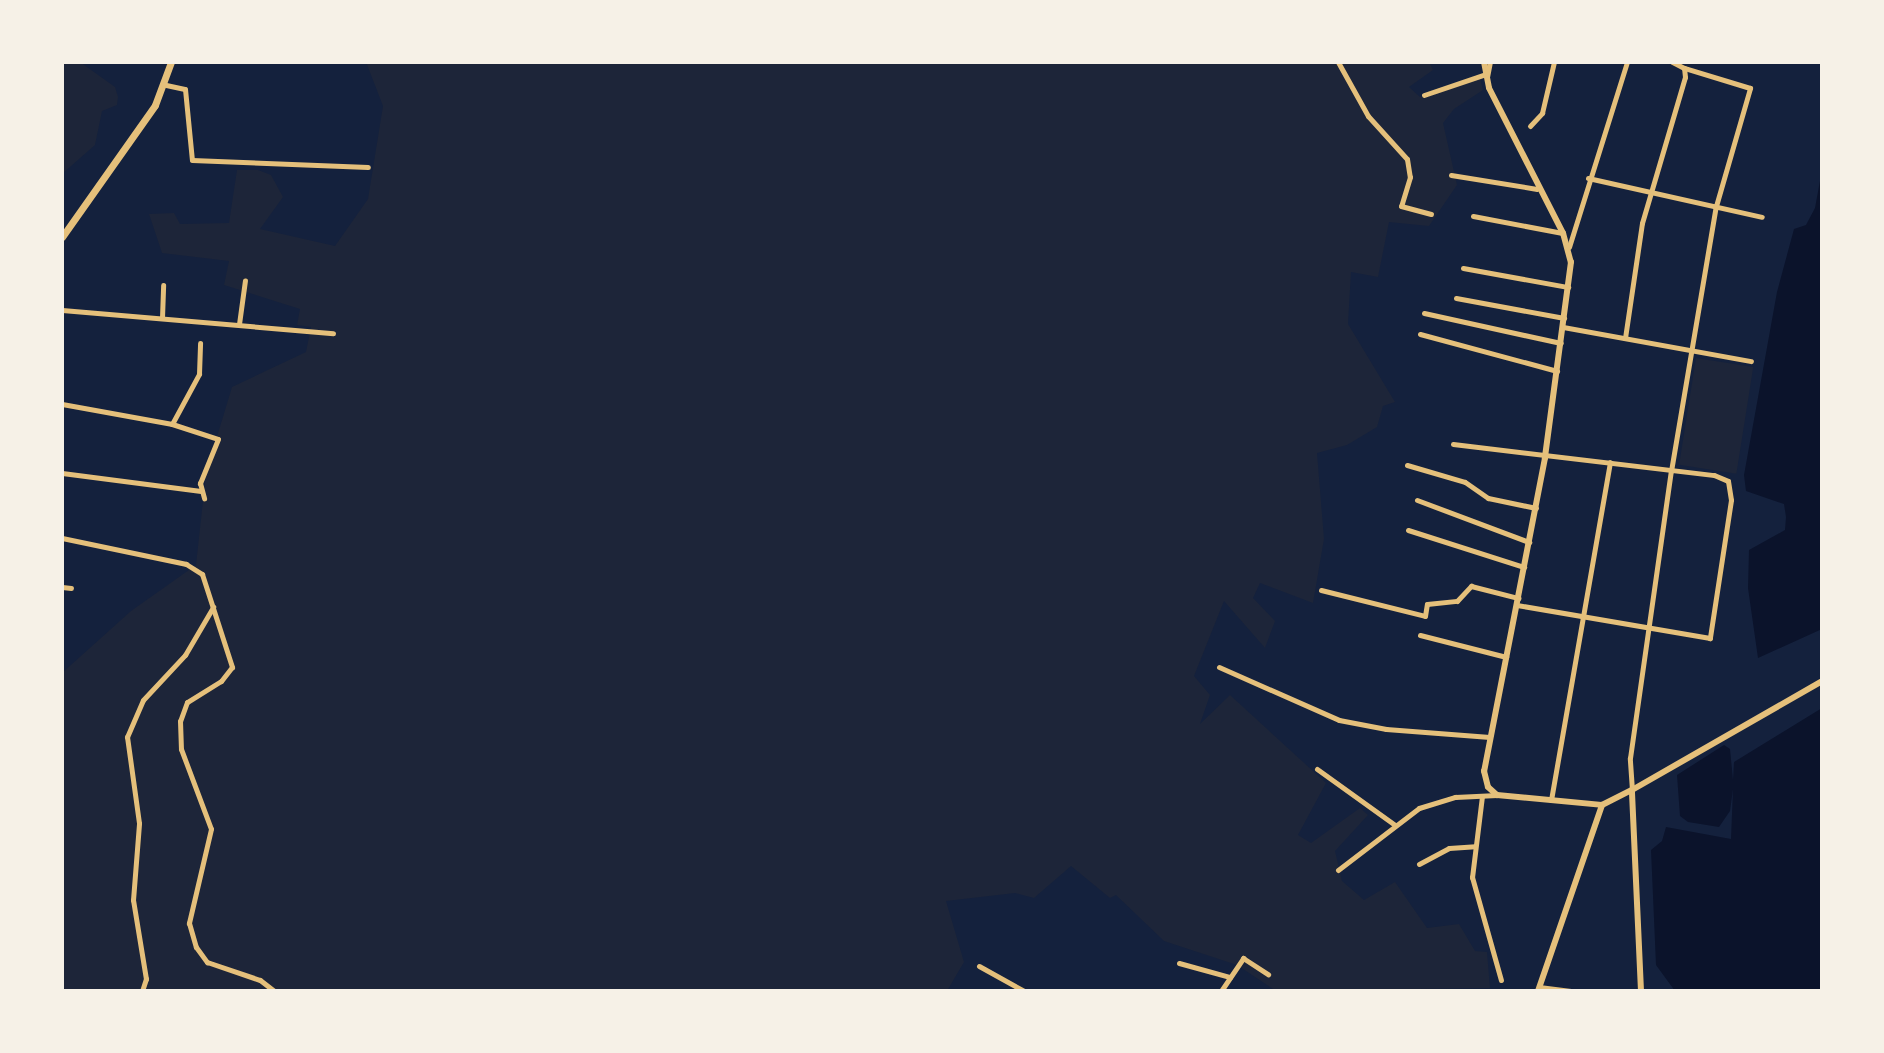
<!DOCTYPE html>
<style>
body{margin:0}
#map{position:relative;width:1884px;height:1053px;overflow:hidden;background:#14213d;font-family:Montserrat,sans-serif}
div>[style]{position:absolute}
.green>*{inset:0;background:#1d2539;transform-origin:0 0}
.water>*{inset:0;background:#0b132b}
.minor>*{height:5px;margin:-2.5px;padding:0 2.5px;transform-origin:2.5px;border-radius:2.5px;background:#e5c07b}
.tertiary>*{height:6px;margin:-3px;padding:0 3px;transform-origin:3px;border-radius:3px;background:#e5c07b}
.secondary>*{height:6px;margin:-3px;padding:0 3px;transform-origin:3px;border-radius:3px;background:#e5c07b}
.primary>*{height:7px;margin:-3.5px;padding:0 3.5px;transform-origin:3.5px;border-radius:3.5px;background:#e5c07b}
span{translate:-50% -50%;white-space:nowrap;text-align:center;line-height:1.15;-webkit-text-stroke:8px #f6f1e7;paint-order:stroke}
.frame{position:absolute;inset:0;border:64px solid #f6f1e7;pointer-events:none}
</style>
<div id="map">
<div class="green">
<div style="clip-path:polygon(62px 62px,80px 62px,115px 87px,118px 97px,117px 105px,102px 111px,95px 145px,62px 174px)"></div>
<div style="clip-path:polygon(366px 62px,1429px 62px,1433px 70px,1409px 87px,1420px 97px,1480px 78px,1483px 90px,1454px 109px,1443px 123px,1457px 185px,1429px 226px,1389px 222px,1378px 277px,1351px 272px,1348px 324px,1395px 402px,1383px 406px,1377px 427px,1347px 445px,1317px 453px,1324px 539px,1313px 603px,1260px 583px,1253px 598px,1275px 621px,1265px 648px,1224px 601px,1194px 676px,1210px 695px,1200px 724px,1230px 695px,1326px 783px,1298px 835px,1311px 843px,1360px 808px,1368px 815px,1335px 851px,1342px 881px,1364px 900px,1395px 882px,1427px 928px,1459px 924px,1475px 951px,1487px 952px,1490px 988px,1276px 991px,1237px 965px,1164px 941px,1116px 895px,1110px 898px,1071px 866px,1034px 898px,1015px 893px,946px 901px,964px 962px,947px 991px,62px 991px,62px 673px,131px 611px,196px 565px,206px 473px,232px 387px,306px 352px,311px 327px,297px 325px,300px 309px,224px 285px,229px 261px,162px 253px,149px 214px,174px 213px,180px 224px,229px 223px,237px 170px,258px 170px,271px 175px,283px 197px,260px 229px,335px 246px,368px 199px,383px 106px)"></div>
<div style="left:1696px;top:358px;width:58px;height:108px;rotate:9deg"></div>
</div>
<div class="water">
<div style="clip-path:polygon(1822px 170px,1822px 629px,1758px 658px,1748px 588px,1749px 550px,1785px 530px,1786px 517px,1784px 504px,1746px 491px,1744px 475px,1777px 292px,1794px 229px,1806px 225px,1815px 208px)"></div>
<div style="clip-path:polygon(1822px 708px,1822px 991px,1675px 991px,1656px 965px,1651px 850px,1662px 841px,1666px 827px,1731px 839px,1733px 789px,1730px 811px,1719px 827px,1688px 822px,1680px 816px,1677px 775px,1724px 745px,1730px 749px,1733px 780px,1734px 762px)"></div>
</div>
<div class="minor">
<div style="left:1338px;top:62px;width:62px;rotate:60.9deg"></div>
<div style="left:1368px;top:116px;width:58px;rotate:47.8deg"></div>
<div style="left:1407px;top:159px;width:18px;rotate:81deg"></div>
<div style="left:1410px;top:177px;width:30px;rotate:107deg"></div>
<div style="left:1401px;top:206px;width:31px;rotate:15deg"></div>
<div style="left:1487px;top:77px;width:15px;rotate:-79deg"></div>
<div style="left:166px;top:85px;width:19px;rotate:12deg"></div>
<div style="left:185px;top:89px;width:71px;rotate:84.4deg"></div>
<div style="left:192px;top:160px;width:176px;rotate:2.3deg"></div>
<div style="left:1424px;top:95px;width:65px;rotate:-18.7deg"></div>
<div style="left:1530px;top:126px;width:18px;rotate:-47deg"></div>
<div style="left:1542px;top:113px;width:52px;rotate:-76.8deg"></div>
<div style="left:1451px;top:175px;width:87px;rotate:9.2deg"></div>
<div style="left:1588px;top:178px;width:178px;rotate:12.6deg"></div>
<div style="left:1473px;top:216px;width:91px;rotate:10.8deg"></div>
<div style="left:1569px;top:247px;width:194px;rotate:-72.6deg"></div>
<div style="left:1463px;top:268px;width:107px;rotate:10.3deg"></div>
<div style="left:1456px;top:298px;width:110px;rotate:10.5deg"></div>
<div style="left:62px;top:310px;width:272px;rotate:4.9deg"></div>
<div style="left:1424px;top:313px;width:140px;rotate:12.4deg"></div>
<div style="left:162px;top:318px;width:33px;rotate:-88deg"></div>
<div style="left:239px;top:324px;width:44px;rotate:-82.2deg"></div>
<div style="left:1563px;top:327px;width:191px;rotate:10.3deg"></div>
<div style="left:1420px;top:334px;width:142px;rotate:15.1deg"></div>
<div style="left:1625px;top:338px;width:116px;rotate:-81.6deg"></div>
<div style="left:1642px;top:223px;width:152px;rotate:-73.6deg"></div>
<div style="left:1685px;top:77px;width:9px;rotate:-96deg"></div>
<div style="left:1684px;top:68px;width:13px;rotate:-153deg"></div>
<div style="left:62px;top:404px;width:112px;rotate:10.3deg"></div>
<div style="left:172px;top:424px;width:48px;rotate:18.1deg"></div>
<div style="left:218px;top:439px;width:48px;rotate:112.2deg"></div>
<div style="left:200px;top:483px;width:16px;rotate:75deg"></div>
<div style="left:172px;top:424px;width:57px;rotate:-61.6deg"></div>
<div style="left:199px;top:374px;width:31px;rotate:-88deg"></div>
<div style="left:1453px;top:444px;width:263px;rotate:6.8deg"></div>
<div style="left:1714px;top:475px;width:15px;rotate:23deg"></div>
<div style="left:1728px;top:481px;width:19px;rotate:81deg"></div>
<div style="left:1731px;top:500px;width:140px;rotate:98.7deg"></div>
<div style="left:1710px;top:638px;width:196px;rotate:-170.3deg"></div>
<div style="left:1407px;top:465px;width:60px;rotate:16.3deg"></div>
<div style="left:1465px;top:482px;width:28px;rotate:35deg"></div>
<div style="left:1488px;top:498px;width:49px;rotate:11.8deg"></div>
<div style="left:62px;top:473px;width:140px;rotate:7.4deg"></div>
<div style="left:1417px;top:500px;width:120px;rotate:20.6deg"></div>
<div style="left:1408px;top:530px;width:122px;rotate:17.7deg"></div>
<div style="left:62px;top:538px;width:127px;rotate:11.8deg"></div>
<div style="left:186px;top:564px;width:19px;rotate:32deg"></div>
<div style="left:202px;top:574px;width:98px;rotate:72.1deg"></div>
<div style="left:232px;top:667px;width:18px;rotate:128deg"></div>
<div style="left:221px;top:681px;width:40px;rotate:148deg"></div>
<div style="left:187px;top:702px;width:20px;rotate:110deg"></div>
<div style="left:180px;top:721px;width:28px;rotate:88deg"></div>
<div style="left:181px;top:749px;width:85px;rotate:69.4deg"></div>
<div style="left:211px;top:829px;width:97px;rotate:103.2deg"></div>
<div style="left:189px;top:923px;width:25px;rotate:74deg"></div>
<div style="left:196px;top:947px;width:19px;rotate:54deg"></div>
<div style="left:207px;top:962px;width:56px;rotate:18.8deg"></div>
<div style="left:260px;top:980px;width:18px;rotate:38deg"></div>
<div style="left:62px;top:587px;width:9px;rotate:6deg"></div>
<div style="left:1321px;top:590px;width:107px;rotate:14deg"></div>
<div style="left:1425px;top:616px;width:12px;rotate:-81deg"></div>
<div style="left:1427px;top:604px;width:30px;rotate:-6deg"></div>
<div style="left:1457px;top:601px;width:21px;rotate:-47deg"></div>
<div style="left:1471px;top:586px;width:49px;rotate:14.3deg"></div>
<div style="left:1420px;top:635px;width:89px;rotate:14.3deg"></div>
<div style="left:1219px;top:667px;width:131px;rotate:23.8deg"></div>
<div style="left:1339px;top:720px;width:48px;rotate:10.8deg"></div>
<div style="left:1386px;top:729px;width:104px;rotate:4.4deg"></div>
<div style="left:1317px;top:769px;width:96px;rotate:35.7deg"></div>
<div style="left:1632px;top:790px;width:32px;rotate:-94deg"></div>
<div style="left:1630px;top:758px;width:290px;rotate:-81.9deg"></div>
<div style="left:1671px;top:471px;width:269px;rotate:-80.4deg"></div>
<div style="left:1716px;top:206px;width:123px;rotate:-73.9deg"></div>
<div style="left:1750px;top:88px;width:69px;rotate:-163.1deg"></div>
<div style="left:1482px;top:796px;width:82px;rotate:97deg"></div>
<div style="left:1472px;top:877px;width:107px;rotate:74.3deg"></div>
<div style="left:1551px;top:800px;width:343px;rotate:-80.1deg"></div>
<div style="left:1419px;top:864px;width:34px;rotate:-28deg"></div>
<div style="left:1449px;top:848px;width:26px;rotate:-4deg"></div>
<div style="left:1338px;top:870px;width:102px;rotate:-37.4deg"></div>
<div style="left:1419px;top:808px;width:38px;rotate:-17deg"></div>
<div style="left:1455px;top:797px;width:42px;rotate:-2.7deg"></div>
<div style="left:1179px;top:963px;width:53px;rotate:15.4deg"></div>
<div style="left:979px;top:966px;width:51px;rotate:29.1deg"></div>
<div style="left:1539px;top:987px;width:34px;rotate:7deg"></div>
<div style="left:142px;top:991px;width:13px;rotate:-72deg"></div>
<div style="left:146px;top:979px;width:80px;rotate:-99.3deg"></div>
<div style="left:133px;top:900px;width:77px;rotate:-85.5deg"></div>
<div style="left:139px;top:823px;width:87px;rotate:-97.9deg"></div>
<div style="left:127px;top:737px;width:40px;rotate:-66.6deg"></div>
<div style="left:143px;top:700px;width:62px;rotate:-47deg"></div>
<div style="left:185px;top:655px;width:56px;rotate:-59.7deg"></div>
<div style="left:1221px;top:991px;width:40px;rotate:-56deg"></div>
<div style="left:1243px;top:958px;width:30px;rotate:33deg"></div>
</div>
<div class="tertiary">
<div style="left:1484px;top:62px;width:26px;rotate:79deg"></div>
<div style="left:1489px;top:88px;width:163px;rotate:63deg"></div>
<div style="left:1563px;top:233px;width:30px;rotate:75deg"></div>
<div style="left:1571px;top:262px;width:198px;rotate:97.6deg"></div>
<div style="left:1545px;top:458px;width:319px;rotate:101deg"></div>
<div style="left:1484px;top:771px;width:16px;rotate:76deg"></div>
<div style="left:1488px;top:787px;width:12px;rotate:42deg"></div>
<div style="left:1497px;top:795px;width:105px;rotate:5.4deg"></div>
<div style="left:1538px;top:991px;width:197px;rotate:-71deg"></div>
<div style="left:1602px;top:805px;width:34px;rotate:-27deg"></div>
</div>
<div class="secondary">
<div style="left:1641px;top:991px;width:201px;rotate:-92.6deg"></div>
<div style="left:1632px;top:790px;width:219px;rotate:-29.8deg"></div>
</div>
<div class="primary">
<div style="left:62px;top:237px;width:161px;rotate:-54.8deg"></div>
<div style="left:155px;top:105px;width:46px;rotate:-69.6deg"></div>
</div>
<div class="frame"></div>
</div>
